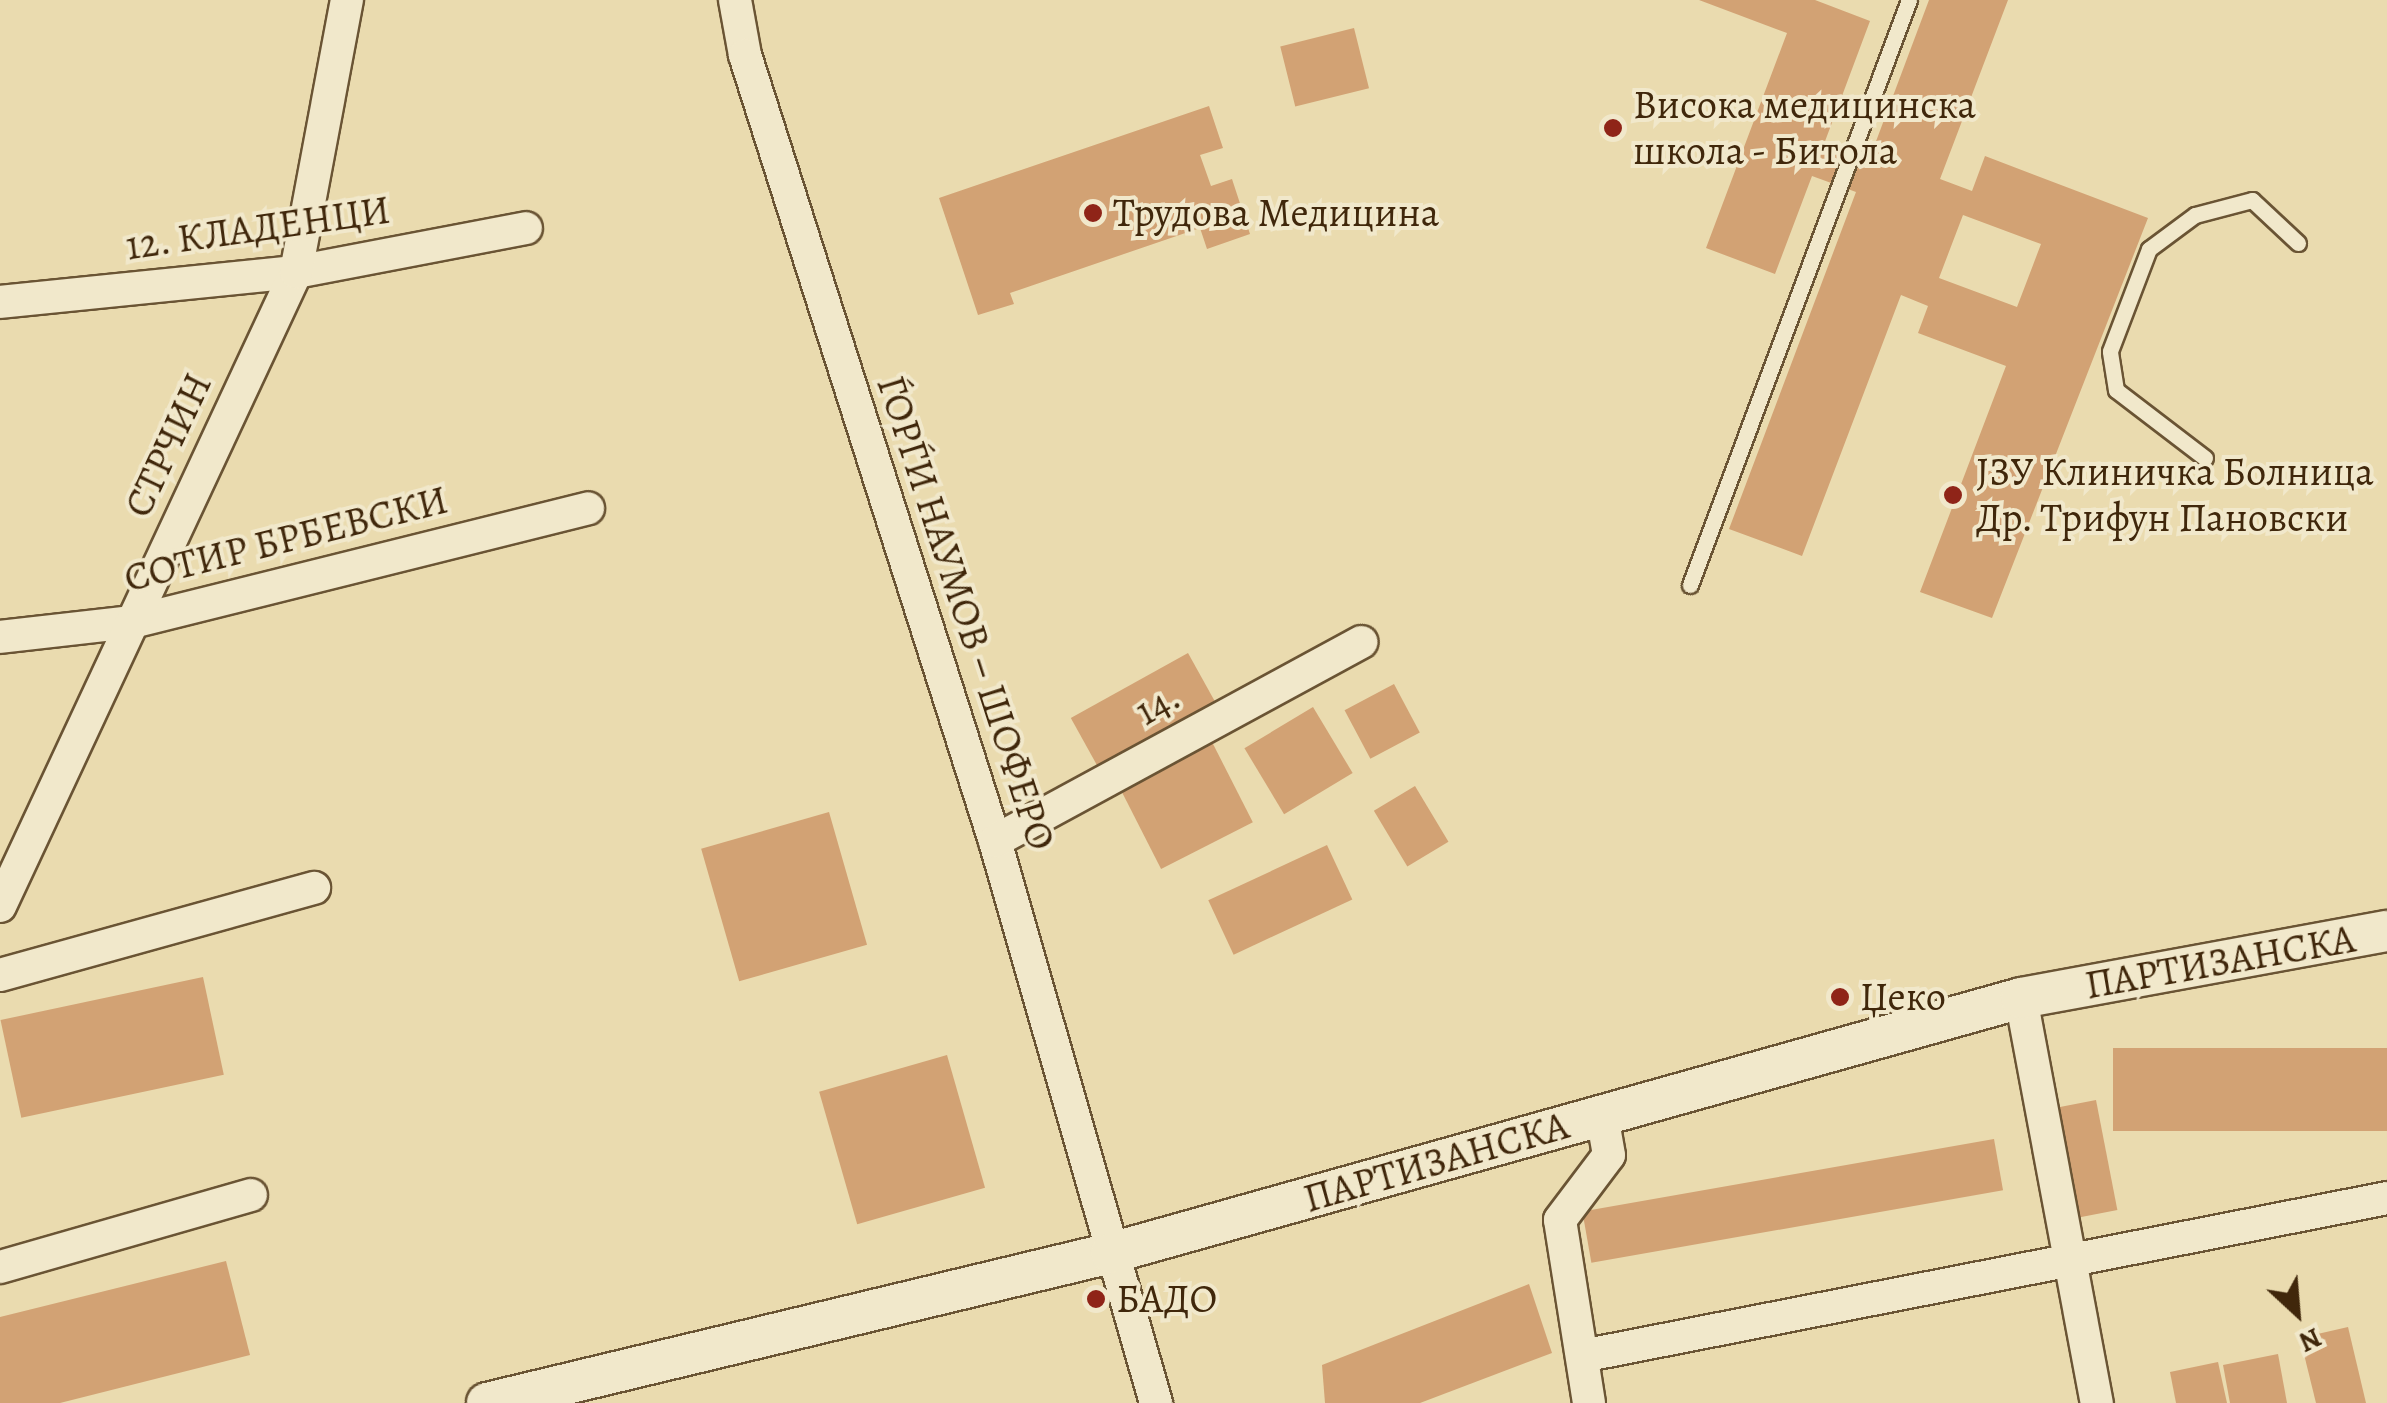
<!DOCTYPE html>
<meta charset="utf-8">
<style>
body{margin:0}
#map{position:relative;width:2387px;height:1403px;overflow:hidden;background:#eadbaf;font-family:Alegreya,serif}
div>[style]{position:absolute}
.building>*{inset:0;background:#d2a274;transform-origin:0 0}
.roads{filter:drop-shadow(2px 0 #6a5434) drop-shadow(-2px 0 #6a5434) drop-shadow(0 2px #6a5434) drop-shadow(0 -2px #6a5434)}
.service>*{height:15px;margin:-7.5px;padding:0 7.5px;transform-origin:7.5px;border-radius:7.5px;background:#f1e8cb}
.minor>*{height:32px;margin:-16px;padding:0 16px;transform-origin:16px;border-radius:16px;background:#f1e8cb}
.tertiary>*{height:40px;margin:-20px;padding:0 20px;transform-origin:20px;border-radius:20px;background:#f1e8cb}
.dots>*{width:28px;height:28px;translate:-50% -50%;box-sizing:border-box;border:5px solid #f1e8cb;border-radius:50%}
span{translate:-50% -50%;white-space:nowrap;text-align:center;line-height:1.15;-webkit-text-stroke:8px #f1e8cb;paint-order:stroke}
.poi-label{font-size:40px;color:#40270b}
.left{translate:0 -50%;text-align:left}
.street-label{font-size:40px;color:#40270b}
.north{position:absolute;left:2247px;top:1263px;width:100px;height:100px;-webkit-text-stroke:8px #f1e8cb;paint-order:stroke;rotate:154deg;font-size:28px;font-weight:700;line-height:40px;text-align:center;color:#40270b}
.north::after{content:'';display:block;margin:auto;width:35px;height:45px;background:#40270b;clip-path:polygon(50% 0,100% 100%,50% 72%,0 100%)}
</style>
<div id="map">
<div class="building">
<div style="clip-path:polygon(evenodd,1699px 0,1815px 0,1870px 21px,1824px 144px,1869px 160px,1929px 0,2008px 0,1940px 179px,1972px 191px,1985px 156px,2148px 218px,1992px 618px,1920px 592px,2006px 366px,1918px 333px,1928px 306px,1901px 295px,1802px 556px,1729px 529px,1856px 192px,1812px 176px,1775px 274px,1706px 248px,1787px 33px,1699px 0,1963px 215px,2041px 244px,2017px 307px,1939px 278px,1963px 215px)"></div>
<div style="left:1354px;top:28px;width:62px;height:76px;rotate:76deg"></div>
<div style="clip-path:polygon(1209px 106px,1223px 148px,1200px 155px,1211px 186px,1232px 179px,1250px 234px,1207px 249px,1200px 228px,1010px 293px,1014px 304px,978px 315px,939px 198px)"></div>
<div style="left:1188px;top:653px;width:63px;height:134px;rotate:61deg"></div>
<div style="left:1394px;top:684px;width:55px;height:56px;rotate:62deg"></div>
<div style="left:1313px;top:707px;width:77px;height:80px;rotate:59deg"></div>
<div style="left:1212px;top:742px;width:90px;height:103px;rotate:63deg"></div>
<div style="left:1415px;top:786px;width:65px;height:48px;rotate:59deg"></div>
<div style="left:829px;top:812px;width:138px;height:133px;rotate:74deg"></div>
<div style="left:1327px;top:845px;width:60px;height:131px;rotate:65deg"></div>
<div style="left:203px;top:977px;width:100px;height:207px;rotate:78deg"></div>
<div style="left:2387px;top:1048px;width:83px;height:274px;rotate:90deg"></div>
<div style="left:947px;top:1055px;width:138px;height:133px;rotate:74deg"></div>
<div style="left:2096px;top:1100px;width:112px;height:38px;rotate:79deg"></div>
<div style="left:1994px;top:1139px;width:52px;height:418px;rotate:80deg"></div>
<div style="clip-path:polygon(226px 1261px,250px 1355px,60px 1403px,0 1403px,0 1317px)"></div>
<div style="clip-path:polygon(1529px 1284px,1552px 1353px,1420px 1403px,1325px 1403px,1322px 1365px)"></div>
<div style="clip-path:polygon(2348px 1327px,2366px 1403px,2316px 1403px,2300px 1338px)"></div>
<div style="clip-path:polygon(2278px 1354px,2287px 1403px,2230px 1403px,2223px 1365px)"></div>
<div style="clip-path:polygon(2218px 1362px,2227px 1403px,2176px 1403px,2170px 1372px)"></div>
</div>
<div class="roads">
<div class="service">
<div style="left:2205px;top:458px;width:112px;rotate:-142.6deg"></div>
<div style="left:2116px;top:390px;width:39px;rotate:-99deg"></div>
<div style="left:2110px;top:351px;width:109px;rotate:-69.1deg"></div>
<div style="left:2149px;top:249px;width:57px;rotate:-36.5deg"></div>
<div style="left:2195px;top:215px;width:59px;rotate:-14.7deg"></div>
<div style="left:2252px;top:200px;width:63px;rotate:43.1deg"></div>
<div style="left:1690px;top:585px;width:625px;rotate:-69.48deg"></div>
</div>
<div class="minor">
<div style="left:735px;top:0;width:56px;rotate:79.7deg"></div>
<div style="left:745px;top:55px;width:825px;rotate:72.36deg"></div>
<div style="left:995px;top:841px;width:585px;rotate:74.01deg"></div>
<div style="left:0;top:302px;width:298px;rotate:-5.8deg"></div>
<div style="left:296px;top:272px;width:234px;rotate:-10.8deg"></div>
<div style="left:0;top:637px;width:133px;rotate:-6.5deg"></div>
<div style="left:132px;top:622px;width:470px;rotate:-14deg"></div>
<div style="left:995px;top:841px;width:417px;rotate:-28.5deg"></div>
<div style="left:0;top:906px;width:700px;rotate:-64.97deg"></div>
<div style="left:296px;top:272px;width:277px;rotate:-79.4deg"></div>
<div style="left:0;top:975px;width:326px;rotate:-15.5deg"></div>
<div style="left:2021px;top:998px;width:412px;rotate:79.4deg"></div>
<div style="left:0;top:1267px;width:261px;rotate:-16deg"></div>
<div style="left:1582px;top:1356px;width:820px;rotate:-11.1deg"></div>
<div style="left:1589px;top:1403px;width:185px;rotate:-99deg"></div>
<div style="left:1560px;top:1220px;width:81px;rotate:-53deg"></div>
<div style="left:1609px;top:1155px;width:40px;rotate:-100deg"></div>
</div>
<div class="tertiary">
<div style="left:487px;top:1403px;width:642px;rotate:-13.52deg"></div>
<div style="left:1111px;top:1253px;width:945px;rotate:-15.65deg"></div>
<div style="left:2021px;top:998px;width:372px;rotate:-10.4deg"></div>
</div>
</div>
<div class="dots">
<div style="left:1613px;top:128px;background:#8f2418"></div>
<div style="left:1093px;top:213px;background:#8f2418"></div>
<div style="left:1953px;top:495px;background:#8f2418"></div>
<div style="left:1840px;top:997px;background:#8f2418"></div>
<div style="left:1096px;top:1299px;background:#8f2418"></div>
</div>
<div class="poi-label">
<span class="left" style="left:1633px;top:128px">Висока медицинска<br>школа - Битола</span>
<span class="left" style="left:1113px;top:213px">Трудова Медицина</span>
<span class="left" style="left:1976px;top:495px">ЈЗУ Клиничка Болница<br>Др. Трифун Пановски</span>
<span class="left" style="left:1860px;top:997px">Џеко</span>
<span class="left" style="left:1116px;top:1299px">БАДО</span>
</div>
<div class="street-label">
<span style="left:258px;top:228px;rotate:-8deg">12. КЛАДЕНЦИ</span>
<span style="left:168px;top:445px;rotate:-65deg">СТРЧИН</span>
<span style="left:286px;top:539px;rotate:-14deg">СОТИР БРБЕВСКИ</span>
<span style="left:966px;top:613px;rotate:72deg">ЃОРЃИ НАУМОВ – ШОФЕРО</span>
<span style="left:1158px;top:704px;rotate:-29deg">14.</span>
<span style="left:2220px;top:962px;rotate:-10deg">ПАРТИЗАНСКА</span>
<span style="left:1436px;top:1162px;rotate:-16deg">ПАРТИЗАНСКА</span>
</div>
<div class="north">N</div>
</div>
